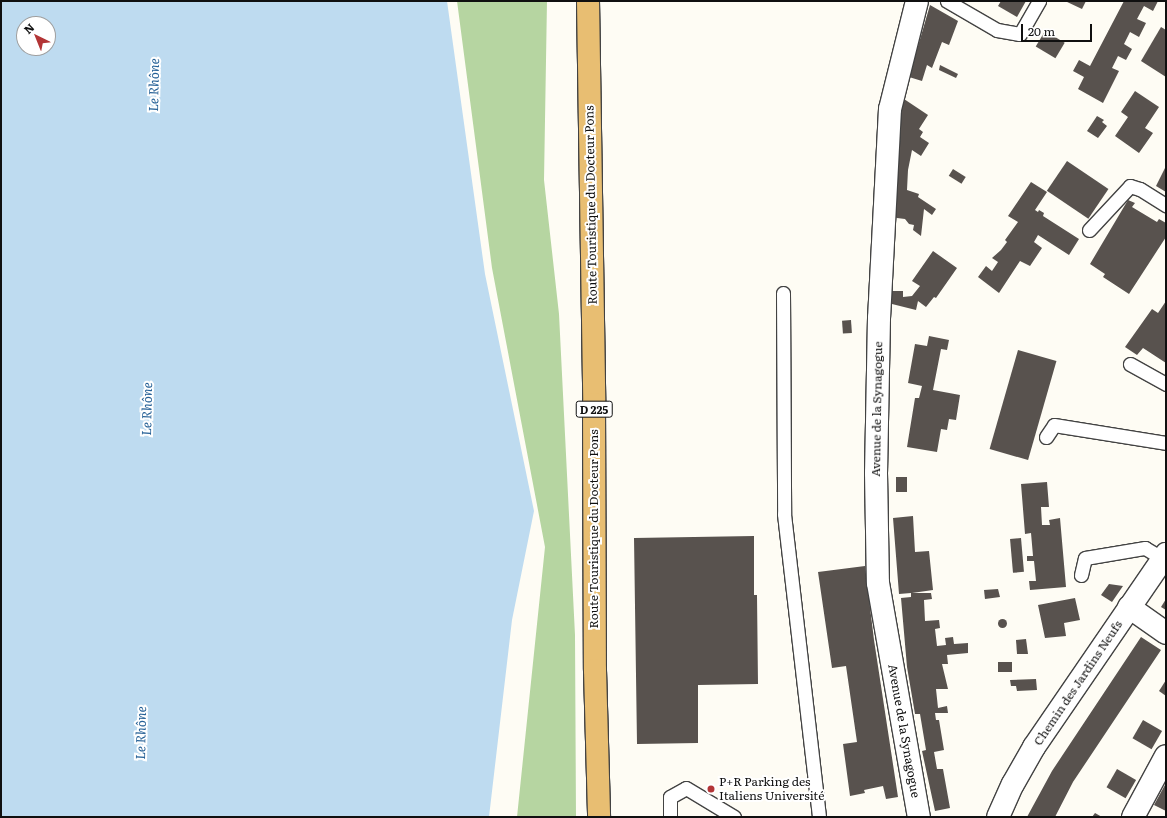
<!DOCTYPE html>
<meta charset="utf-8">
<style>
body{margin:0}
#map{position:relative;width:1167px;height:818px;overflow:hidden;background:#fefcf4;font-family:Literata,serif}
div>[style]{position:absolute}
.forest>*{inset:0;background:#b6d5a1}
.water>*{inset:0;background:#bedbf0}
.building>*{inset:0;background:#58524e;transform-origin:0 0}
.round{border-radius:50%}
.roads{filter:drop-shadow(1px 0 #434343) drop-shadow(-1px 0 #434343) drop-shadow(0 1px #434343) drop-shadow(0 -1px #434343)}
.service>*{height:13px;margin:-6.5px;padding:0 6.5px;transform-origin:6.5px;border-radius:6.5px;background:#fff}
.minor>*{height:22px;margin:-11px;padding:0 11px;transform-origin:11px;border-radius:11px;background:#fff}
.trunk>*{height:22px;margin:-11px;padding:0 11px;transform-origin:11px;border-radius:11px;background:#e8be72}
.dots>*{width:11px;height:11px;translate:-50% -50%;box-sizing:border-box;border:2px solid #fff;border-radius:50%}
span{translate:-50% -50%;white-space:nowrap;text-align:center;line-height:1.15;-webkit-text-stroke:4px #fff;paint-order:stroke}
.shield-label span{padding:1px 3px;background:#fff;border:1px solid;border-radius:3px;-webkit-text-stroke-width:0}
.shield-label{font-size:11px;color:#101010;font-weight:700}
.street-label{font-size:12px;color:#101010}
.poi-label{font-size:12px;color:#101010}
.left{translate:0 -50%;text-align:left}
.water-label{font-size:13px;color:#256096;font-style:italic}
.frame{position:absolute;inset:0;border:2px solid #101010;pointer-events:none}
.north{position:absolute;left:16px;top:16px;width:40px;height:40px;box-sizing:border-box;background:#fff;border:1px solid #9f9f9f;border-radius:50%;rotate:317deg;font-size:11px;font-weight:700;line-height:16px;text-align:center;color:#101010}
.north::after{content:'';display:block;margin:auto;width:14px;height:18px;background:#b33536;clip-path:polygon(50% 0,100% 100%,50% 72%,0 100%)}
.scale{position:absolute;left:1021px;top:24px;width:71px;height:18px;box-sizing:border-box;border:2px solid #101010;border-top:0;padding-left:5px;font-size:12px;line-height:14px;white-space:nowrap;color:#101010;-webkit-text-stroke:3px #fff;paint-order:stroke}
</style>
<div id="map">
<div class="forest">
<div style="clip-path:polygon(457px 1px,547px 1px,544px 180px,559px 314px,575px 635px,576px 817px,517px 817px,545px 547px,492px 268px)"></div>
</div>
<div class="water">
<div style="clip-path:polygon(evenodd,1px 1px,447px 1px,485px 274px,534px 511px,512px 620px,489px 817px,1px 817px,1px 1px,24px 24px,48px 24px,48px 48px,24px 48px,24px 24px)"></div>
</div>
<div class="building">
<div style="clip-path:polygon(1001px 1px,1026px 1px,1017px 17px,998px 6px)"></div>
<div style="clip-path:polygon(1065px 1px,1086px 1px,1082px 9px)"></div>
<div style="clip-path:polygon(1124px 1px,1158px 1px,1153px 11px,1144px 6px,1137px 19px,1146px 23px,1139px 37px,1130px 32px,1124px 44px,1132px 49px,1126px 60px,1118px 56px,1112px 68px,1119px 71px,1103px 103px,1078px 89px,1084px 77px,1073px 71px,1079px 60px,1090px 66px)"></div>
<div style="clip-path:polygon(930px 5px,958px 21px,949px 45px,942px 42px,932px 68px,927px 65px,922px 81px,909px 77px)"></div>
<div style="clip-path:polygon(1161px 27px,1166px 30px,1166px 77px,1141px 61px)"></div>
<div style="left:1045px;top:31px;width:23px;height:18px;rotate:31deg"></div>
<div style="clip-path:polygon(940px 65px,958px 74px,956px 78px,939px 70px)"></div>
<div style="clip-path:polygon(1135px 91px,1159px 107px,1145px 128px,1153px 133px,1139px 153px,1115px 136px,1128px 117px,1121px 112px)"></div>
<div style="clip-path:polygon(904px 99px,928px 115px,919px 129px,923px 132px,920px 137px,929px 143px,921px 156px,912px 150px,908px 170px,907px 190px,919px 194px,918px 197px,936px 209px,932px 215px,924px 209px,921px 236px,913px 230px,914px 225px,909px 224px,905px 219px,897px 218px,890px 214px,897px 124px)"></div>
<div style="clip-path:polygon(1097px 116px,1104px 120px,1102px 122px,1107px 126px,1098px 138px,1087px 131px)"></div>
<div style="left:1067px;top:161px;width:50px;height:36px;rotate:34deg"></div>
<div style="clip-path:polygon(1166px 166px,1166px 192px,1156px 186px)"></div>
<div style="left:953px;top:169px;width:15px;height:8px;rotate:32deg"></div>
<div style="clip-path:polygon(1031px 182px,1047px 192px,1035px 210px,1038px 212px,1039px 210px,1044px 213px,1043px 216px,1079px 239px,1069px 255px,1038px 235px,1034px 242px,1042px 248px,1030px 266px,1020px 261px,999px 293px,978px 277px,986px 266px,992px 271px,998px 262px,992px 258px,1001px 250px,1007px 242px,1005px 240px,1018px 222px,1008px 216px)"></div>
<div style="clip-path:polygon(1128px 200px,1135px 203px,1132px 207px,1157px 222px,1159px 219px,1166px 223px,1166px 237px,1129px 294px,1103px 277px,1105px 274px,1090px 264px)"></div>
<div style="clip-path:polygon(933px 251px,957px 268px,936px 298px,934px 297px,926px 307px,918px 301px,916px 310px,892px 304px,892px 296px,889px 296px,889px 291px,903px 291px,903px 297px,912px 296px,920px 286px,912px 281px)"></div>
<div style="clip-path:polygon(1166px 301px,1166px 363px,1143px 348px,1137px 355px,1125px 347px,1152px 309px,1158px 313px)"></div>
<div style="left:851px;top:320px;width:13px;height:9px;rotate:86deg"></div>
<div style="clip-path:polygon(929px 336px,949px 340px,947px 350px,941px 349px,933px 390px,960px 395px,956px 420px,949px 419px,947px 430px,941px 429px,937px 452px,907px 447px,915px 398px,919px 398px,922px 386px,908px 383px,915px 344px,927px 346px)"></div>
<div style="left:1018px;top:350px;width:40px;height:103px;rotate:16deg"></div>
<div style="left:896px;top:477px;width:11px;height:15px"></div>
<div style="clip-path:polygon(1047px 482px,1049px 507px,1041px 507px,1042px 525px,1050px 525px,1049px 520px,1060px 518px,1066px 587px,1030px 590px,1029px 581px,1036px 581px,1034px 561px,1027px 561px,1027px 556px,1033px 556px,1031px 533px,1025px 534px,1021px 484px)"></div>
<div style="clip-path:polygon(913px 516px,915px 552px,929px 551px,933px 590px,912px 593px,931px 593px,932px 599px,924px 600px,925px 621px,939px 620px,940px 628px,935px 629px,937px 646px,946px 645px,945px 638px,953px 637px,954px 644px,968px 643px,968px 653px,947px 655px,948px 664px,942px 664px,948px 689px,936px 689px,938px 708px,947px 706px,948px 713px,935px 713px,936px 720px,939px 720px,944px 750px,934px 752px,937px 769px,943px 769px,950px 808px,935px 811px,922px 751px,926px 750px,920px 714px,915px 714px,907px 667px,901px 598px,911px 597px,911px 593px,899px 594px,893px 518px)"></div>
<div style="clip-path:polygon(754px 536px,754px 595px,757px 595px,758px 684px,698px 685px,698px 743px,637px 744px,634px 538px)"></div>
<div style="left:1021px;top:538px;width:34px;height:11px;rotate:85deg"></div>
<div style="clip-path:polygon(865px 566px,874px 640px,898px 797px,886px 799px,883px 786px,864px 790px,865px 793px,850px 796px,843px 744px,857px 742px,846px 666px,832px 668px,818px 572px)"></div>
<div style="clip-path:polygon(1109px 584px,1123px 586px,1112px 602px,1101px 595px)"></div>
<div style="clip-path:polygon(998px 589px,1000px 597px,985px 599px,984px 590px)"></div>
<div style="clip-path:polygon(1075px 598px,1080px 620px,1064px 623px,1066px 636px,1045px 638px,1038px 605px)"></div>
<div style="clip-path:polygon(1166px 599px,1166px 610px,1161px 607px)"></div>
<div class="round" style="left:997.5px;top:618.5px;width:9px;height:9px"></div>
<div style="clip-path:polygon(1141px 637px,1161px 650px,1073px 782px,1055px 817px,1027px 817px,1052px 771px)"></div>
<div style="clip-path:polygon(1026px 639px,1028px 654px,1017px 654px,1016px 640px)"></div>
<div style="left:998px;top:662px;width:14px;height:10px"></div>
<div style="clip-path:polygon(1036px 679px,1037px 690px,1017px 691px,1016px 686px,1011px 686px,1010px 680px)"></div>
<div style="clip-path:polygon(1166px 680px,1166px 696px,1159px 691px)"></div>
<div style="left:1143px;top:720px;width:22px;height:21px;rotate:30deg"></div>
<div style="left:1117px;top:769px;width:22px;height:21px;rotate:30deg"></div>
<div style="clip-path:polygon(1166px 783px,1166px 811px,1154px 805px)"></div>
<div style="clip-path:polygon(1095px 813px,1102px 817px,1092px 817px)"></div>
</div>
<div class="roads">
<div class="service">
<div style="left:947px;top:1px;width:58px;rotate:30.1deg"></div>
<div style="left:997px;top:30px;width:23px;rotate:10deg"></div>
<div style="left:1020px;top:34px;width:38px;rotate:-60deg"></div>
<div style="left:1089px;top:230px;width:60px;rotate:-47deg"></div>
<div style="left:1130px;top:186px;width:10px;rotate:17deg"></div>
<div style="left:1140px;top:189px;width:31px;rotate:32deg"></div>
<div style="left:783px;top:293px;width:221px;rotate:89.7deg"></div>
<div style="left:784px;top:514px;width:305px;rotate:83.4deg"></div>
<div style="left:1130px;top:364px;width:41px;rotate:29.1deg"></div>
<div style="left:1046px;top:437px;width:14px;rotate:-56deg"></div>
<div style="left:1054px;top:425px;width:113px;rotate:9.1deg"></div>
<div style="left:1081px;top:575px;width:17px;rotate:-77deg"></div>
<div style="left:1085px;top:558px;width:61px;rotate:-9.5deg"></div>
<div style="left:1145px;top:548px;width:21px;rotate:31deg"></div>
<div style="left:670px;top:817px;width:20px;rotate:-90deg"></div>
<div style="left:670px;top:797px;width:18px;rotate:-29deg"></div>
<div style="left:686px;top:788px;width:56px;rotate:31.1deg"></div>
</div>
<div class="minor">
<div style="left:917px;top:1px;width:111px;rotate:104deg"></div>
<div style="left:890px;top:109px;width:209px;rotate:93deg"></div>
<div style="left:879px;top:318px;width:155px;rotate:91.1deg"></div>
<div style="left:876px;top:473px;width:110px;rotate:89deg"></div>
<div style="left:878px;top:583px;width:238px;rotate:80.1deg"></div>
<div style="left:1129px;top:607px;width:45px;rotate:35.1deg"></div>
<div style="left:998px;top:817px;width:36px;rotate:-66deg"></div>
<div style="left:1013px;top:784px;width:43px;rotate:-60.4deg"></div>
<div style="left:1034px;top:747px;width:234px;rotate:-55.6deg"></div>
<div style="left:1133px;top:817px;width:69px;rotate:-61.6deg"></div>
</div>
<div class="trunk">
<div style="left:588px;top:1px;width:403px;rotate:89.1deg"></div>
<div style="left:594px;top:404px;width:266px;rotate:89.8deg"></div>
<div style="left:595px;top:670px;width:147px;rotate:88.4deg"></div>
</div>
</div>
<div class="dots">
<div style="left:711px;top:789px;background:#b33536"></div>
</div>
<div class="shield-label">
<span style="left:594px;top:409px">D 225</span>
</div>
<div class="street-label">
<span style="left:591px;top:205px;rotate:-91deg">Route Touristique du Docteur Pons</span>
<span style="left:877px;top:409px;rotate:-89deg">Avenue de la Synagogue</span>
<span style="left:594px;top:529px;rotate:-90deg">Route Touristique du Docteur Pons</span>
<span style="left:1078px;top:683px;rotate:-56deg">Chemin des Jardins Neufs</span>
<span style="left:904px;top:731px;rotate:80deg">Avenue de la Synagogue</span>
</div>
<div class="poi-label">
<span class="left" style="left:719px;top:789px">P+R Parking des<br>Italiens Université</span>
</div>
<div class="water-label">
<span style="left:154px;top:85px;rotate:-89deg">Le Rhône</span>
<span style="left:147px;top:409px;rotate:-89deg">Le Rhône</span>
<span style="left:141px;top:733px;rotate:-89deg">Le Rhône</span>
</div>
<div class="frame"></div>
<div class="north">N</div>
<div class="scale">20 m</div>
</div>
